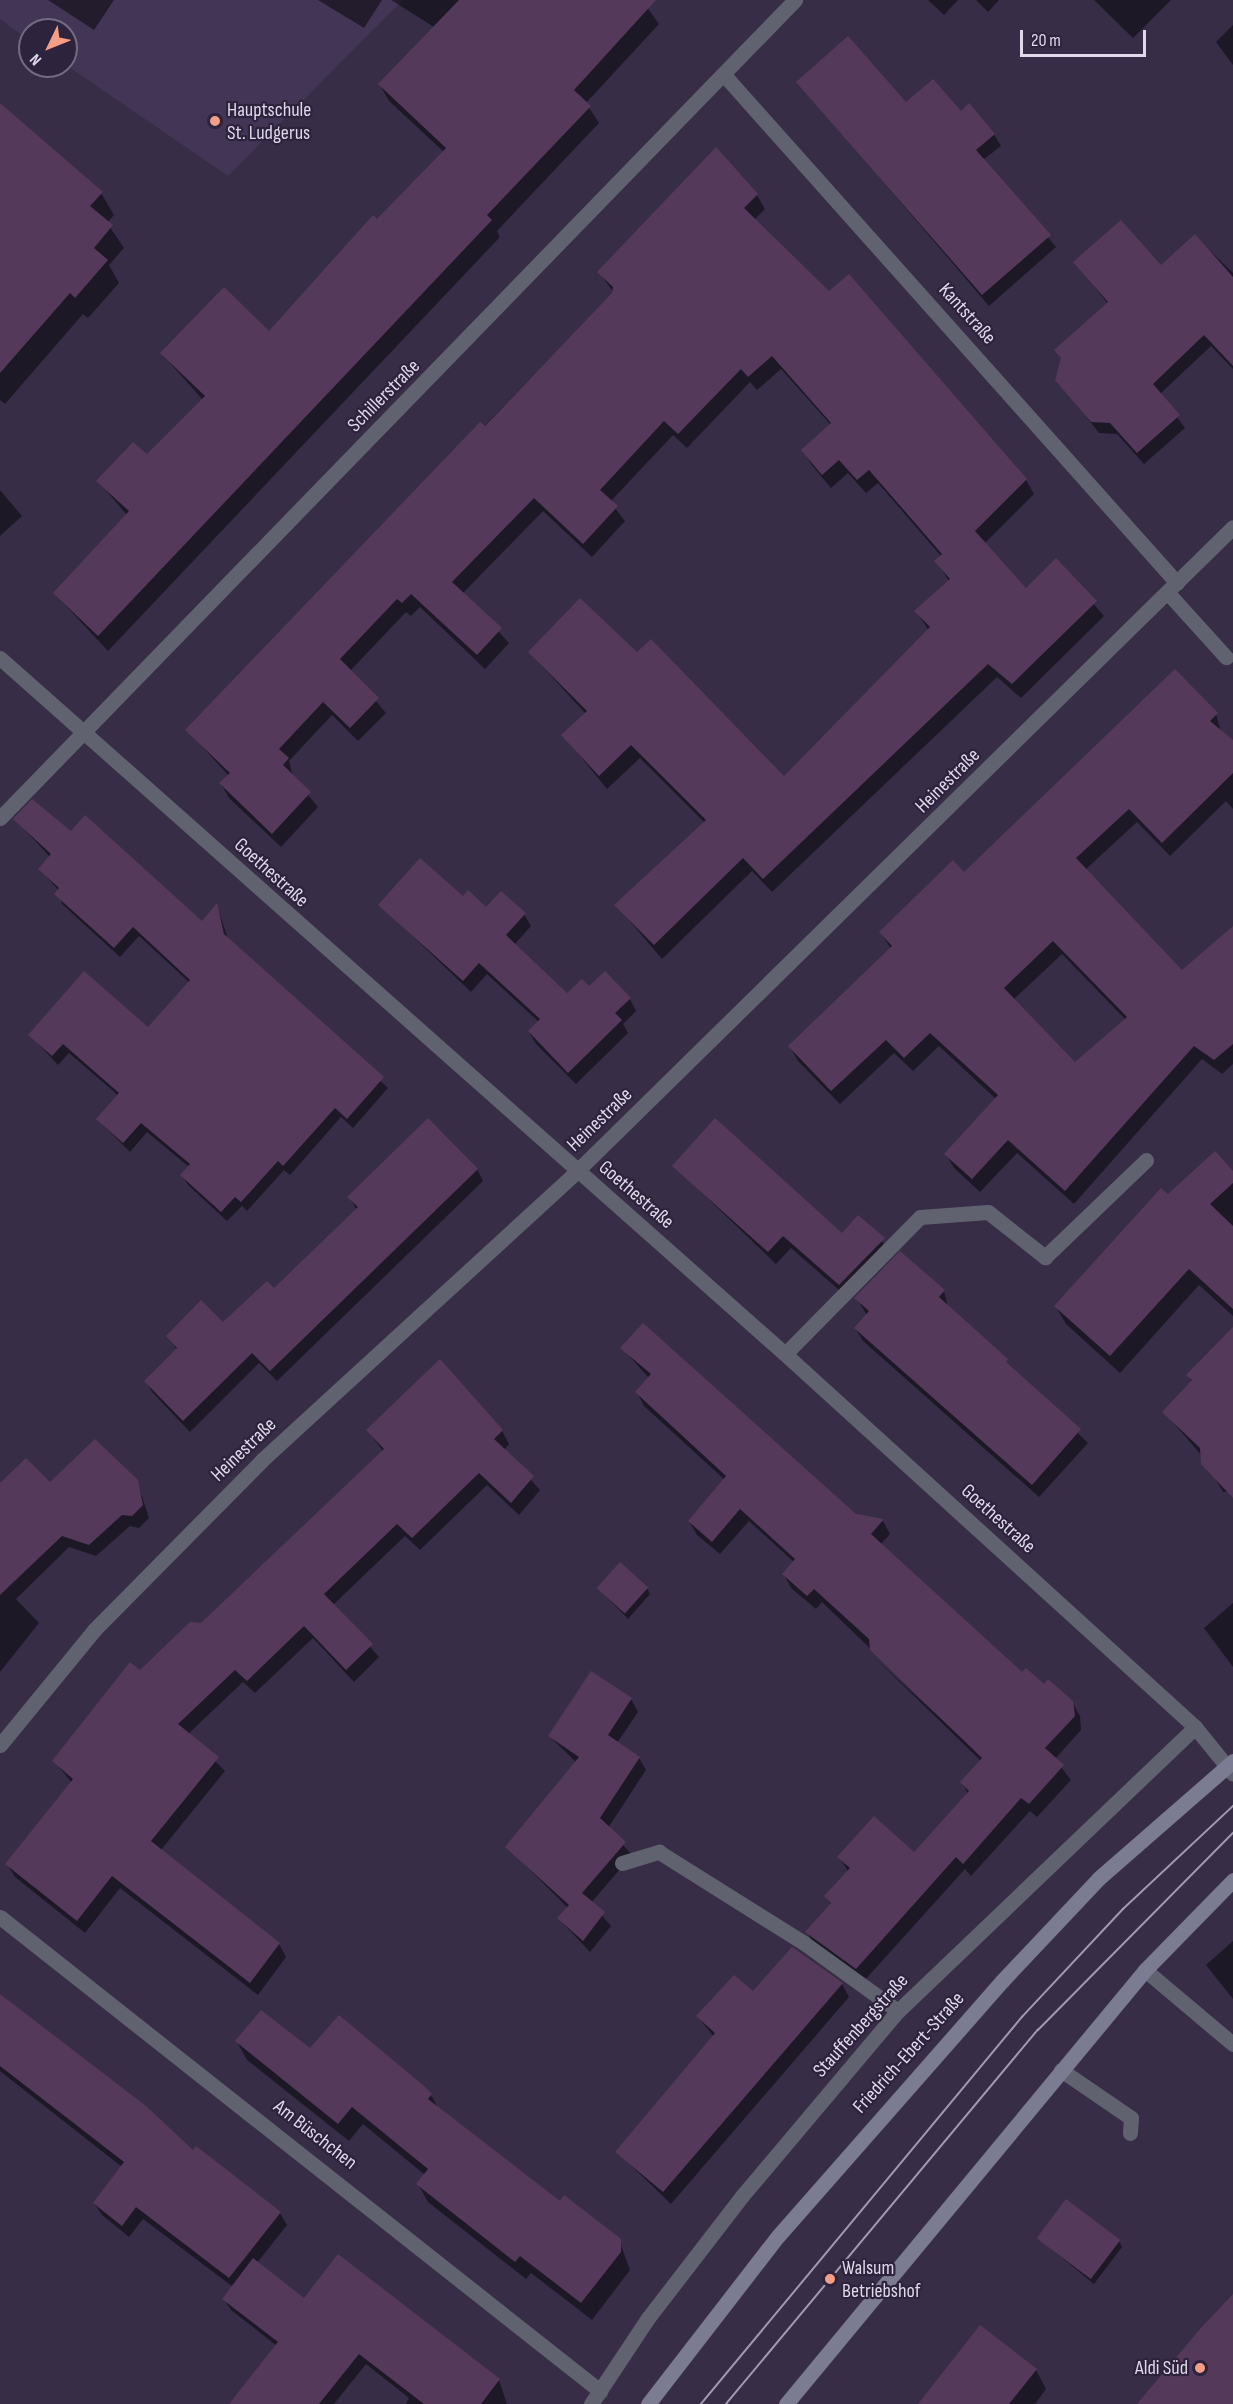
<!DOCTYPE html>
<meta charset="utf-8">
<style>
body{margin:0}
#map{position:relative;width:1233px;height:2404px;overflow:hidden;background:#372d47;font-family:"Sofia Sans Condensed",sans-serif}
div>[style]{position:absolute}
.built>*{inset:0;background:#423555}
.shadow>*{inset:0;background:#0007}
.building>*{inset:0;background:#55395b;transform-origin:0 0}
.lane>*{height:15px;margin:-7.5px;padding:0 7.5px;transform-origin:7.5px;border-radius:7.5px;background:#61626f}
.street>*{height:15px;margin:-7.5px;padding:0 7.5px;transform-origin:7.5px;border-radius:7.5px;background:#61626f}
.secondary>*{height:15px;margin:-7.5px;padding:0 7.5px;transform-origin:7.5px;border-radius:7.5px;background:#7b7c91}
.tram>*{height:1.5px;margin:-0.75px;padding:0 0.75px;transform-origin:0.75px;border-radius:0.75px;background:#a19aae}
.dots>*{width:16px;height:16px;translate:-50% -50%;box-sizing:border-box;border:3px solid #2d233c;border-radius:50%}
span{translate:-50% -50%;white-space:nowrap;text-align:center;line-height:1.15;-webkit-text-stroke:4.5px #2d233c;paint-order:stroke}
.poi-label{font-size:20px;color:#dfd9ea}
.left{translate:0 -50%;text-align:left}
.right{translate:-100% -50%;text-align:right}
.street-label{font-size:20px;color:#dfd9ea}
.north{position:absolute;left:18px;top:18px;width:60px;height:60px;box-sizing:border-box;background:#2d233c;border:2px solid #746c82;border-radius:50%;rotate:227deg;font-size:16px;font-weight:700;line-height:24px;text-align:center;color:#dfd9ea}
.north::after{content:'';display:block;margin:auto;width:21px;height:27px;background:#f49e86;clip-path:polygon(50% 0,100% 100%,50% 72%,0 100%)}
.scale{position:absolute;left:1020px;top:30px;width:126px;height:27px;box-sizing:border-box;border:3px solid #dfd9ea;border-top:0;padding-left:8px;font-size:18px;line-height:21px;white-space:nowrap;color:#dfd9ea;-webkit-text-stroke:4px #2d233c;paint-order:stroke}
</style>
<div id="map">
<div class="built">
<div style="clip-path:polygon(0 0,403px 0,228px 176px,66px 65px,66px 30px,30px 30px,30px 41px,0 19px)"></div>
</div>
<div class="shadow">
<div style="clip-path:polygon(48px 0,114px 0,94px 30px)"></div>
<div style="clip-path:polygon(318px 0,382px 0,364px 28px)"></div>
<div style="clip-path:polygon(391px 0,642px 0,659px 24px,586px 103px,599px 123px,497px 231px,500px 237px,108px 651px,54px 593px,127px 515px,98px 481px,147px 456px,203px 400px,162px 354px,269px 333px,444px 152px,389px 101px,380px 85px,434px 27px)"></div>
<div style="clip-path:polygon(928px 0,958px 0,944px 15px)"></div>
<div style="clip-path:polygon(976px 0,999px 0,988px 12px)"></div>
<div style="clip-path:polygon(1094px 0,1171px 0,1133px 38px)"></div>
<div style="clip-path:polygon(1233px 25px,1233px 65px,1216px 42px)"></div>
<div style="clip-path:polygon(798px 82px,960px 113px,994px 134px,1001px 146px,983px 160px,1056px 247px,989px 306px)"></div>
<div style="clip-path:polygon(0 105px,101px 193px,114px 215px,107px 223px,124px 248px,109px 265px,119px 283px,88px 318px,83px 314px,5px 404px,0 400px)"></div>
<div style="clip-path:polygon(757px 195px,765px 209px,754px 220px,1026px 480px,1034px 494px,985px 543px,1026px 590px,1056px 560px,1104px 616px,1021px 698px,997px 677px,772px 892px,752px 871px,662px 959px,616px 905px,705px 823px,640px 758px,607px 789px,563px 735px,586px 714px,529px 652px,637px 654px,784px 778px,929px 631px,916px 611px,949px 581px,936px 561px,941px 556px,878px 483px,866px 493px,848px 473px,831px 488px,811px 464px,803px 450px,831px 425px,781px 369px,757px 390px,750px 382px,687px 448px,673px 435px,610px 502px,625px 521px,592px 557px,543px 511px,463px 593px,509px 643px,485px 669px,420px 607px,411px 616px,406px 612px,350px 671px,386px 713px,358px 741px,332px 715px,289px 761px,293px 777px,318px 807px,281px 847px,229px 798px,221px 784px,229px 776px,187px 730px,614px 293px,599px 272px)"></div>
<div style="clip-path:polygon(1195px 236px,1233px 273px,1233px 369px,1211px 346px,1160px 394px,1185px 428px,1144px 464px,1117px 434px,1099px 433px,1057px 380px,1062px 360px,1056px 350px,1108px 304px,1075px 262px,1161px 267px)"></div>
<div style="clip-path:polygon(0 490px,22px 516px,0 536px)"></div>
<div style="clip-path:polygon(evenodd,1216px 714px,1221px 732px,1233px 742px,1233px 809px,1226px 801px,1170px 856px,1137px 822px,1085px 870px,1182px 971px,1233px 927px,1233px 1064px,1222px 1074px,1202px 1059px,1074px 1204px,1017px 1153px,980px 1192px,954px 1168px,946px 1154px,996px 1099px,939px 1046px,913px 1071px,894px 1053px,840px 1104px,798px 1061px,790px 1047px,891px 949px,881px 933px,1216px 714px,1062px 954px,1126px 1020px,1075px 1064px,1013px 1000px,1062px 954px)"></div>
<div style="clip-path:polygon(15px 819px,71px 833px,202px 923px,217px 906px,228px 939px,388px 1088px,353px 1128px,341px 1117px,290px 1175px,284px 1170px,247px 1211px,242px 1206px,227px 1221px,188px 1185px,182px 1175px,189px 1167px,147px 1132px,130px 1152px,98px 1120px,119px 1096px,69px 1053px,58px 1065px,30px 1035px,149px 1029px,190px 983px,139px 936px,120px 957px,62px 904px,59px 891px,40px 869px,50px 857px)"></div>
<div style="clip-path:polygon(463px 898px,486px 909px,524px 914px,531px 926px,514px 945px,567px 995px,630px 999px,636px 1011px,623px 1024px,628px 1033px,576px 1084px,536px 1044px,529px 1032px,539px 1022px,487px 974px,471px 992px,380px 905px)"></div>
<div style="clip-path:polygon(674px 1166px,842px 1235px,858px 1217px,892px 1252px,847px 1297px,791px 1248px,776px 1264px)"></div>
<div style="clip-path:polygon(477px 1169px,483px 1181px,277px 1381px,259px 1363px,190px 1432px,152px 1392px,146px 1381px,177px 1350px,168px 1336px,223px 1324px,274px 1290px,357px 1210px,349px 1197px)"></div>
<div style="clip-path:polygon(1233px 1173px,1233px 1316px,1199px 1285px,1120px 1373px,1066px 1324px,1056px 1307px,1168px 1196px)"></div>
<div style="clip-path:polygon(944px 1291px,948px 1307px,1088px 1443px,1039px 1497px,863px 1341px,855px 1328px,867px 1315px,856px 1298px)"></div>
<div style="clip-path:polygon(1233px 1342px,1233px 1491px,1223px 1492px,1202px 1456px,1164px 1412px,1192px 1382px,1188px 1375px)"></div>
<div style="clip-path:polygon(622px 1348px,856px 1515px,883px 1521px,890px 1534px,880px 1545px,1023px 1674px,1072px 1702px,1080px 1716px,1081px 1730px,1055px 1759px,1071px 1780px,1037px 1817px,1030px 1811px,971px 1876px,965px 1869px,864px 1981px,815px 1946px,807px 1932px,831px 1905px,826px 1896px,848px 1871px,839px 1857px,914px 1854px,968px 1794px,962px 1782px,981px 1761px,876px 1659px,988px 1762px,822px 1602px,816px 1609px,791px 1588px,784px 1574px,794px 1562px,749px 1521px,720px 1554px,697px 1535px,689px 1521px,725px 1480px,644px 1406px,637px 1392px,649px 1378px)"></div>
<div style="clip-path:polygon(368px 1431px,502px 1431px,509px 1444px,504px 1450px,540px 1490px,519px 1515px,487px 1485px,420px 1550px,405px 1536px,333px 1605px,379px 1657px,354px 1682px,313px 1638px,255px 1693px,243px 1682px,188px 1734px,225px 1771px,161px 1850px,279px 1944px,286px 1957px,258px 1995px,120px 1888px,85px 1933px,15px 1877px,7px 1864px,72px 1783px,54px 1761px,140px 1672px,202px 1625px,383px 1451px)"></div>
<div style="clip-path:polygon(137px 1481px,149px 1518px,139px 1528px,130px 1526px,96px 1556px,69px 1547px,16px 1599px,39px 1623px,0 1672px,0 1485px)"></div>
<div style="clip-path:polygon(598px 1588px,647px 1588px,650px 1594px,628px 1619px)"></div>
<div style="clip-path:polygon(1233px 1603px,1233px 1667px,1204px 1628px)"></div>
<div style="clip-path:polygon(592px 1673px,631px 1699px,638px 1712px,617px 1743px,639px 1758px,646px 1770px,608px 1828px,632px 1855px,591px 1903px,611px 1926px,590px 1952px,559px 1919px,568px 1908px,507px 1847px,576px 1762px,549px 1736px)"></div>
<div style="clip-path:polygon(1233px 1941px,1233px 1999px,1206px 1965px)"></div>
<div style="clip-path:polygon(792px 1949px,842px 1984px,849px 1997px,671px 2204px,617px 2152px,714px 2037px,698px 2017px,753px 1993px)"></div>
<div style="clip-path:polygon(0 1994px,194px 2152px,280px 2213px,287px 2225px,257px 2263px,305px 2300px,499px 2380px,507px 2404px,406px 2404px,409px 2398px,366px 2364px,334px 2404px,231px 2404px,277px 2346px,231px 2310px,224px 2299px,233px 2287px,143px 2219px,129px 2237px,102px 2215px,94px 2203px,122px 2167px,0 2071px)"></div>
<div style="clip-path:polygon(237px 2042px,310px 2050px,431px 2095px,439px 2109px,560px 2203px,619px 2240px,630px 2270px,592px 2320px,531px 2273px,526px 2279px,428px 2202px,418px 2184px,425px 2175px,363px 2124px,349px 2141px,247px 2060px)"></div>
<div style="clip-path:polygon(1038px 2238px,1119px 2241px,1122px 2247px,1094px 2284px)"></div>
<div style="clip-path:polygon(1036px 2370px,1046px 2389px,1035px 2404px,920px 2404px)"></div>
</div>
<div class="building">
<div style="clip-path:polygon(459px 0,656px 0,574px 90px,591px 106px,487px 215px,492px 220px,98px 636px,53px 593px,129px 511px,96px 481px,133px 442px,147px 454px,205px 396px,160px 353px,224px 287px,269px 331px,373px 215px,377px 219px,446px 148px,378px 84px)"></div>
<div style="clip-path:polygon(848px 36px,906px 102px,933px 79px,961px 111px,969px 103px,995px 134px,976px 150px,1051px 235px,982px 295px,796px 82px)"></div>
<div style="clip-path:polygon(0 103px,103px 192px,90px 206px,113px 225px,94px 248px,108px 260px,75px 298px,70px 293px,0 373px)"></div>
<div style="clip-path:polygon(716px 147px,758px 194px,744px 208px,829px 291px,849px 274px,1027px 479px,975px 531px,1026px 588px,1056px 558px,1097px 601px,1012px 684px,988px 664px,763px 879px,743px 858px,654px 945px,614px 905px,706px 820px,631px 745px,599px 776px,561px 735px,587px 711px,528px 652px,580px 598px,637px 652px,651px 639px,784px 776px,930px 627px,914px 611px,950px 579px,934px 561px,942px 554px,869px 470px,857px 480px,839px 460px,822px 475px,801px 450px,831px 423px,772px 356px,748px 377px,741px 369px,678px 434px,664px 421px,600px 490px,618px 506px,583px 544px,534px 498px,452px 582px,502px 628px,477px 655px,411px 594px,402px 603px,397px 599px,340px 659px,379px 698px,350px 728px,323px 702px,279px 749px,289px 758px,283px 765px,311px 792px,272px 834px,219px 783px,230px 773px,185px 730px,480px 422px,485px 426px,612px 293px,613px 287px,597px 272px)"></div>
<div style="clip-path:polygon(1121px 220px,1161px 265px,1195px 234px,1233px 277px,1233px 366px,1204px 335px,1153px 384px,1180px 415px,1137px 453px,1110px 423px,1091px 422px,1055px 380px,1061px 358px,1054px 350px,1108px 302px,1073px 262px)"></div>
<div style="clip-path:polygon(evenodd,1175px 669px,1218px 713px,1210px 721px,1233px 740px,1233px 773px,1162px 843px,1129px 809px,1076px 858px,1182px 970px,1233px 926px,1233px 1044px,1214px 1060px,1194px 1046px,1065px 1191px,1008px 1140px,972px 1179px,944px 1154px,998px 1095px,930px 1033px,904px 1058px,886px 1040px,831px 1091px,788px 1046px,892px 946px,879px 932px,953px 860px,964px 872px,1175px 669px,1053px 941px,1127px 1017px,1075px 1062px,1004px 988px,1053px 941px)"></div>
<div style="clip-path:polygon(32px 799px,71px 831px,85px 815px,202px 921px,217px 903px,224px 934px,384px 1077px,347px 1119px,335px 1108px,283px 1166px,278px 1161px,241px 1202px,235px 1197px,221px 1212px,180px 1175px,190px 1164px,141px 1123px,123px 1143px,96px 1119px,119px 1093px,63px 1044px,52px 1056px,28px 1035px,84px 971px,148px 1027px,190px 980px,133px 927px,114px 948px,54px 894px,59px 888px,38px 869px,51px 854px,13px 819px)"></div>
<div style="clip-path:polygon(420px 858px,463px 896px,468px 890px,486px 907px,501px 891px,526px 913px,506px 935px,567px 993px,582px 979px,589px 986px,605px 971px,631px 998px,615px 1013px,622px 1020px,568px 1073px,528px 1031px,540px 1019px,479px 963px,463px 981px,378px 905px)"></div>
<div style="clip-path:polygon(428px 1118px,478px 1169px,270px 1371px,252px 1353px,183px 1421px,144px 1381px,177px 1348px,166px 1336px,201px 1300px,223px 1322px,267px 1281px,274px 1288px,358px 1207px,347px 1197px)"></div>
<div style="clip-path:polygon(715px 1118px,842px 1233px,858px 1215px,885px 1238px,839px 1285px,783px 1236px,768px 1252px,672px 1166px)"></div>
<div style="clip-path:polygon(1215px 1151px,1233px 1171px,1233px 1183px,1210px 1204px,1233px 1226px,1233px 1309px,1189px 1269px,1110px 1356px,1054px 1306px,1161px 1188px,1168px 1194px)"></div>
<div style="clip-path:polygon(900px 1251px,945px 1290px,939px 1297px,1008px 1359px,1006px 1362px,1081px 1429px,1032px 1485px,854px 1328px,869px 1311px,854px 1298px)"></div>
<div style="clip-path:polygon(643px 1323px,856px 1514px,884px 1519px,871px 1534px,1022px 1672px,1026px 1668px,1044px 1684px,1048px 1679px,1073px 1701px,1075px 1716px,1045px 1748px,1064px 1765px,1029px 1804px,1021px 1798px,963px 1864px,956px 1857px,856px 1969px,805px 1932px,831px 1903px,824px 1896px,850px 1868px,837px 1857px,874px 1816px,914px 1852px,969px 1791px,960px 1782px,982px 1758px,870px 1650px,869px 1639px,814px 1589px,807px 1596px,782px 1574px,795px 1559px,740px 1509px,712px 1542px,688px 1521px,726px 1476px,635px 1392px,651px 1374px,620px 1348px)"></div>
<div style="clip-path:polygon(1233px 1327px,1233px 1498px,1201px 1464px,1200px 1448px,1162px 1412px,1192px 1380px,1186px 1375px)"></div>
<div style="clip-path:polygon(440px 1359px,503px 1430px,494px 1439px,534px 1476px,511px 1503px,479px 1473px,412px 1538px,397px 1524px,324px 1594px,373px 1644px,346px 1670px,304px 1626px,247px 1681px,235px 1670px,178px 1724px,219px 1757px,151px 1841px,280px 1943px,250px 1983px,112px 1876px,77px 1921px,5px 1864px,73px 1779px,52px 1761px,130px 1662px,140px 1670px,190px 1622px,201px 1623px,384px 1449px,366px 1430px)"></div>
<div style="clip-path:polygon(95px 1439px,138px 1480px,143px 1505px,132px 1516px,122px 1515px,89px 1545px,62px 1536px,0 1595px,0 1483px,26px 1458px,50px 1482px)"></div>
<div style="left:620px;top:1562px;width:38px;height:35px;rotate:42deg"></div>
<div style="clip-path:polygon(591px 1671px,632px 1698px,608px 1735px,640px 1757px,600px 1818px,626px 1842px,582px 1893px,605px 1912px,583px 1941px,557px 1918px,569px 1905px,505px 1847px,579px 1757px,548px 1736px)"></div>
<div style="clip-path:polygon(792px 1947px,843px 1983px,663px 2192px,615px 2152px,715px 2033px,696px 2016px,734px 1975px,753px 1991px)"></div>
<div style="clip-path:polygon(0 1994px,146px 2106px,193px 2150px,196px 2146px,281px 2212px,229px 2278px,136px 2207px,122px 2226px,93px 2203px,124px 2162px,0 2066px)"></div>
<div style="clip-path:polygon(261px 2010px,310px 2048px,339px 2015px,424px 2086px,432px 2094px,428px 2099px,560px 2201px,564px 2195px,621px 2239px,621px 2252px,581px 2303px,520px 2256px,515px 2262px,416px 2184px,428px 2169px,352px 2107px,338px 2124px,235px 2041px)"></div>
<div style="left:1066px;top:2199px;width:68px;height:49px;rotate:37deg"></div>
<div style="clip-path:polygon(338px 2254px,500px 2379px,481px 2404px,424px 2404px,359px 2354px,319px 2404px,229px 2404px,278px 2342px,222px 2299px,253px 2258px,304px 2298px)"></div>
<div style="clip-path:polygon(1233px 2294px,1233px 2404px,1137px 2404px,1200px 2329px)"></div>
<div style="clip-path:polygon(980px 2325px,1037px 2369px,1009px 2404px,918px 2404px)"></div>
</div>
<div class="lane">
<div style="left:1167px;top:592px;width:88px;rotate:47.8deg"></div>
<div style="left:785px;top:1354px;width:192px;rotate:-45.4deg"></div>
<div style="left:920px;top:1217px;width:68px;rotate:-4.2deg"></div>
<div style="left:988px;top:1212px;width:73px;rotate:38.3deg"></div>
<div style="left:1045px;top:1257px;width:140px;rotate:-43.8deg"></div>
<div style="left:622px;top:1863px;width:39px;rotate:-17deg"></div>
<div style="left:659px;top:1852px;width:171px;rotate:32.1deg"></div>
<div style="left:804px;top:1943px;width:116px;rotate:35.9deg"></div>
<div style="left:1061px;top:2070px;width:85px;rotate:34.4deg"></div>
<div style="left:1131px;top:2118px;width:15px;rotate:94deg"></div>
</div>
<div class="street">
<div style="left:725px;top:76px;width:679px;rotate:48.28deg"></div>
<div style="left:0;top:658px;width:1049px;rotate:41.56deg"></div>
<div style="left:785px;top:1354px;width:554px;rotate:42.29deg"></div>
<div style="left:1195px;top:1727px;width:60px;rotate:51deg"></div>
<div style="left:0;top:818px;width:1141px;rotate:-45.82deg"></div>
<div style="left:0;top:1745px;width:149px;rotate:-50.7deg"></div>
<div style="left:94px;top:1630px;width:239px;rotate:-45.3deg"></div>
<div style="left:262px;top:1460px;width:427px;rotate:-42.5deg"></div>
<div style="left:577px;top:1171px;width:919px;rotate:-44.47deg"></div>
<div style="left:0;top:1917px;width:765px;rotate:38.31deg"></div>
<div style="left:1145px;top:1970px;width:115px;rotate:40.1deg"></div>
<div style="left:591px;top:2404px;width:103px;rotate:-56.5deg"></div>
<div style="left:648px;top:2318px;width:154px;rotate:-52.4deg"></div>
<div style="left:742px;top:2196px;width:242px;rotate:-49.9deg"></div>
<div style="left:898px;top:2011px;width:411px;rotate:-43.7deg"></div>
</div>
<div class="secondary">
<div style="left:648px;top:2404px;width:212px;rotate:-52.3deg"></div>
<div style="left:778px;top:2236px;width:339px;rotate:-48.7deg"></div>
<div style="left:1002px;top:1981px;width:141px;rotate:-46.7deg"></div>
<div style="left:1099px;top:1878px;width:178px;rotate:-41.1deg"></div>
<div style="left:786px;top:2404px;width:563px;rotate:-50.4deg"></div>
<div style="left:1145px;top:1970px;width:126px;rotate:-45.6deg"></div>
</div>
<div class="tram">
<div style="left:701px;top:2404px;width:503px;rotate:-50.33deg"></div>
<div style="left:1022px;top:2017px;width:148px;rotate:-46.9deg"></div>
<div style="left:1123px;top:1909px;width:151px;rotate:-43.1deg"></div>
<div style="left:726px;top:2404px;width:487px;rotate:-50.2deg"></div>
<div style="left:1038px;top:2030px;width:277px;rotate:-45.3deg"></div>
</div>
<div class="dots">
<div style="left:215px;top:121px;background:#f49e86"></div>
<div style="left:830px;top:2279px;background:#f49e86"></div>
<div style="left:1200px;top:2368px;background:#f49e86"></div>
</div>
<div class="poi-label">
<span class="left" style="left:227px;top:122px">Hauptschule<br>St. Ludgerus</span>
<span class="left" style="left:842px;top:2280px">Walsum<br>Betriebshof</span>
<span class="right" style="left:1188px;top:2368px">Aldi Süd</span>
</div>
<div class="street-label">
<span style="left:967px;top:314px;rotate:48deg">Kantstraße</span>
<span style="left:384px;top:396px;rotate:-45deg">Schillerstraße</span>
<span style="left:948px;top:781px;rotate:-45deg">Heinestraße</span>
<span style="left:271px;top:873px;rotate:42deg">Goethestraße</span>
<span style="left:600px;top:1120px;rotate:-44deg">Heinestraße</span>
<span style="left:636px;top:1195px;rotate:41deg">Goethestraße</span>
<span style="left:244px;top:1450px;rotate:-44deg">Heinestraße</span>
<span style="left:998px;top:1519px;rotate:42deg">Goethestraße</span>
<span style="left:861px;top:2026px;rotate:-48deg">Stauffenbergstraße</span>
<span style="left:909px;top:2053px;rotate:-48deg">Friedrich-Ebert-Straße</span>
<span style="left:315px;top:2135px;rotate:38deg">Am Büschchen</span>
</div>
<div class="north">N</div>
<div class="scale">20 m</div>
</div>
